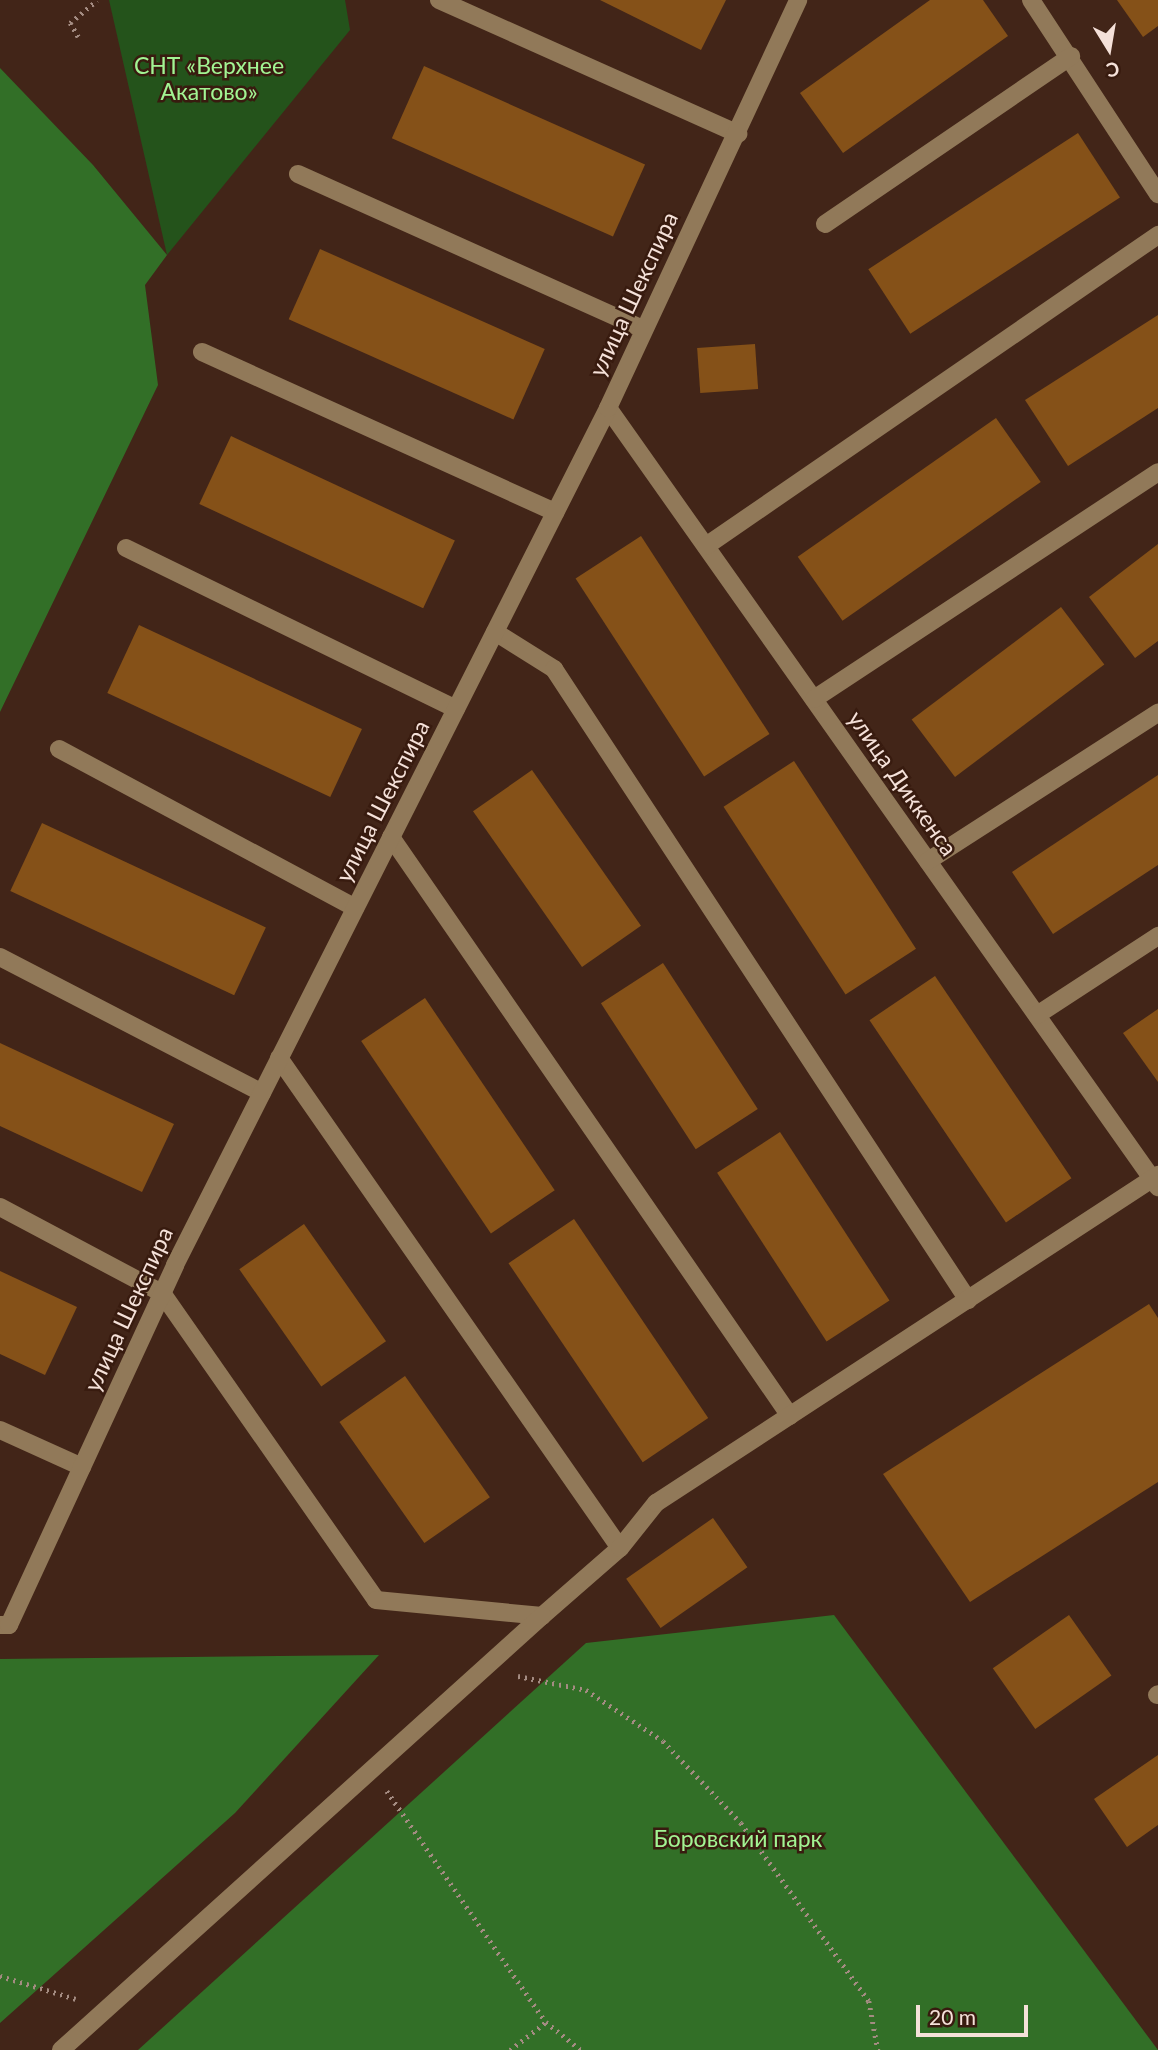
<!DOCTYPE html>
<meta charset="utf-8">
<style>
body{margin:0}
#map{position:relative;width:1158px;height:2050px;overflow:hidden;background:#422518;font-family:Lato,sans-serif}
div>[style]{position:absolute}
.green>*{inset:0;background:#24531b}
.forest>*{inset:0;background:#326f27}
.building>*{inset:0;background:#855118;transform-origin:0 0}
.path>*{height:4.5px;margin-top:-2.25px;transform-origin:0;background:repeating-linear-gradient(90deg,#a48c82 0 2px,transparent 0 7px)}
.minor>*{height:18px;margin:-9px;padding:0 9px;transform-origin:9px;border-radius:9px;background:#917959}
span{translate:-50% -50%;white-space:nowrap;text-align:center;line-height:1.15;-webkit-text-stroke:5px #381b0f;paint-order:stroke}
.park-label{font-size:23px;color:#a2f493}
.street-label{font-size:23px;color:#f5e1d9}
.north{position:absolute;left:1074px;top:14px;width:70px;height:70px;-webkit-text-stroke:5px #381b0f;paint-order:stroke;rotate:169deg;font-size:19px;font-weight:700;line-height:28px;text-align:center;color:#f5e1d9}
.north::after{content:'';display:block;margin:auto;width:24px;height:32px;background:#f5e1d9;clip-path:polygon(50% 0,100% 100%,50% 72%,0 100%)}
.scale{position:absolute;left:916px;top:2005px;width:112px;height:32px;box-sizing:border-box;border:4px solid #f5e1d9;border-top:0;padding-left:9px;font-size:21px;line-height:24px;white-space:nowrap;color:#f5e1d9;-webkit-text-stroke:5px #381b0f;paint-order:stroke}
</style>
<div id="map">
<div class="green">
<div style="clip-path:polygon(109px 0,345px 0,350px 30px,167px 255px)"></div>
</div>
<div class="forest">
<div style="clip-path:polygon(0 68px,93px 165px,167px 255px,145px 285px,158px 385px,0 712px)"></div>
<div style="clip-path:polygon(834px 1615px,1158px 2050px,138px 2050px,586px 1643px)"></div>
<div style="clip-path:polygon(379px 1655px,235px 1813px,0 2023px,0 1659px)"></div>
</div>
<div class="building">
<div style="clip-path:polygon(600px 0,726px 0,701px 50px)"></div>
<div style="clip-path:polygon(930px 0,983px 0,1008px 36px,843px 153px,800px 93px)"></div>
<div style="clip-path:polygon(1117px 0,1158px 0,1158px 26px,1143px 37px)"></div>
<div style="left:424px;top:66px;width:242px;height:79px;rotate:24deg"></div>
<div style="left:1078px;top:133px;width:77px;height:250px;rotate:57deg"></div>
<div style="left:320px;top:249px;width:246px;height:77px;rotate:24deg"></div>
<div style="clip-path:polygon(1158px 315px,1158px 408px,1068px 466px,1025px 400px)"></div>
<div style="left:755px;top:344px;width:45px;height:58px;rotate:86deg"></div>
<div style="left:996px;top:418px;width:78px;height:242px;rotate:55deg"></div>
<div style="left:231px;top:436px;width:247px;height:75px;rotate:25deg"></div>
<div style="left:641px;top:536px;width:236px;height:78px;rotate:57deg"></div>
<div style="clip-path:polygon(1158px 544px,1158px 641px,1135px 658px,1089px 597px)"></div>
<div style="left:1061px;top:607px;width:72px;height:187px;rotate:53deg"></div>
<div style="left:139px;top:625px;width:246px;height:75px;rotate:25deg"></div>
<div style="left:794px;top:761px;width:224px;height:84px;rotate:57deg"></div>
<div style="left:532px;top:770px;width:190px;height:72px;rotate:55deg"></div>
<div style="clip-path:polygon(1158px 775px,1158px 865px,1053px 934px,1012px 872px)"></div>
<div style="left:42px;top:823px;width:247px;height:75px;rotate:25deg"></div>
<div style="left:663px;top:963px;width:174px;height:74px;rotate:57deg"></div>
<div style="left:935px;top:976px;width:244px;height:79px;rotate:56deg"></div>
<div style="left:425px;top:998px;width:232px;height:77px;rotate:56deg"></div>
<div style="clip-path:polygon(1158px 1009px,1158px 1082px,1123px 1033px)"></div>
<div style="clip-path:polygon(0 1043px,174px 1124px,142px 1192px,0 1126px)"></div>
<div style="left:780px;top:1132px;width:201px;height:75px;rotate:57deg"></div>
<div style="left:574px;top:1219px;width:240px;height:79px;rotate:56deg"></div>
<div style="left:304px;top:1224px;width:143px;height:79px;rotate:55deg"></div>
<div style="clip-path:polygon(0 1271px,77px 1307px,45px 1375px,0 1354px)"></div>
<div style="clip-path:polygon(1149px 1304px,1158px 1318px,1158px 1482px,970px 1602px,883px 1474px)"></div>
<div style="left:405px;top:1376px;width:148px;height:80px;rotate:55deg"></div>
<div style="left:713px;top:1518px;width:60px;height:106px;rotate:55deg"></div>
<div style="left:1069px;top:1615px;width:74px;height:93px;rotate:55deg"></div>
<div style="clip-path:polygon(1158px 1755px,1158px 1825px,1127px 1847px,1094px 1799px)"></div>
</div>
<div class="path">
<div style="left:78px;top:37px;width:16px;rotate:-120deg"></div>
<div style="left:70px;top:23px;width:35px;rotate:-40deg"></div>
<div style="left:518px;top:1676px;width:69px;rotate:11.6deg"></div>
<div style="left:586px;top:1690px;width:92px;rotate:33.5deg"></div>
<div style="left:663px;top:1741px;width:113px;rotate:46.4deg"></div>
<div style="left:741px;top:1823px;width:219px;rotate:54.3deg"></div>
<div style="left:869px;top:2001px;width:50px;rotate:79.6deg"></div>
<div style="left:387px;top:1791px;width:280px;rotate:55.5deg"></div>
<div style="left:546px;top:2022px;width:45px;rotate:38.7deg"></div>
<div style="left:0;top:1976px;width:79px;rotate:16.8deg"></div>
<div style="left:510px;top:2050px;width:46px;rotate:-37.9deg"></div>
</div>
<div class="minor">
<div style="left:439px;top:0;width:328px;rotate:24.1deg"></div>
<div style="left:1031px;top:0;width:232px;rotate:56.8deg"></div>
<div style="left:298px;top:174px;width:376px;rotate:24.2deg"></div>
<div style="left:825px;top:224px;width:298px;rotate:-34.3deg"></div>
<div style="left:202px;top:352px;width:388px;rotate:24.4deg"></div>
<div style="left:608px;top:408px;width:954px;rotate:54.78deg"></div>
<div style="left:706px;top:546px;width:549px;rotate:-34.53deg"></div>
<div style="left:126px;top:548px;width:367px;rotate:26deg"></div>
<div style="left:495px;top:632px;width:70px;rotate:32.1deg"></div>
<div style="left:554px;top:669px;width:755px;rotate:56.73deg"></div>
<div style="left:814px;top:699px;width:412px;rotate:-33.4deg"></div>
<div style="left:59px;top:749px;width:336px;rotate:28.2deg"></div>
<div style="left:391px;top:837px;width:703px;rotate:55.43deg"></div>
<div style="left:928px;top:861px;width:274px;rotate:-32.8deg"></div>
<div style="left:0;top:957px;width:295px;rotate:27.4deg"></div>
<div style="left:1037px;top:1015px;width:145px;rotate:-33.1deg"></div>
<div style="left:279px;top:1058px;width:597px;rotate:55.17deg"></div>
<div style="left:0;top:1207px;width:183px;rotate:28deg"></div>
<div style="left:162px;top:1293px;width:374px;rotate:55.1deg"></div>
<div style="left:376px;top:1600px;width:167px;rotate:5.5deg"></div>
<div style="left:542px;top:1616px;width:103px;rotate:-41.1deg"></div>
<div style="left:620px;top:1548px;width:58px;rotate:-51.3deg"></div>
<div style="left:656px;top:1503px;width:600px;rotate:-33.16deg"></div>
<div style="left:0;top:1430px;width:90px;rotate:24.3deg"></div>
<div style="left:0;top:1625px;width:9px"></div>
<div style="left:9px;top:1625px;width:396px;rotate:-65.2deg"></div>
<div style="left:175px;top:1265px;width:960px;rotate:-63.19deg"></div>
<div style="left:608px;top:408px;width:450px;rotate:-65deg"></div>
<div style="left:1157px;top:1695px;width:1px;rotate:-45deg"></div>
<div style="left:61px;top:2050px;width:648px;rotate:-42.06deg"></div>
</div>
<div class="park-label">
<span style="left:209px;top:78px">СНТ «Верхнее<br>Акатово»</span>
<span style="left:738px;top:1838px">Боровский парк</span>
</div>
<div class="street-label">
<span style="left:633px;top:294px;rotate:-65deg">улица Шекспира</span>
<span style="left:903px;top:783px;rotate:55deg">улица Диккенса</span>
<span style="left:382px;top:801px;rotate:-63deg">улица Шекспира</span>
<span style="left:128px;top:1309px;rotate:-65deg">улица Шекспира</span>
</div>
<div class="north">С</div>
<div class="scale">20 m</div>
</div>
